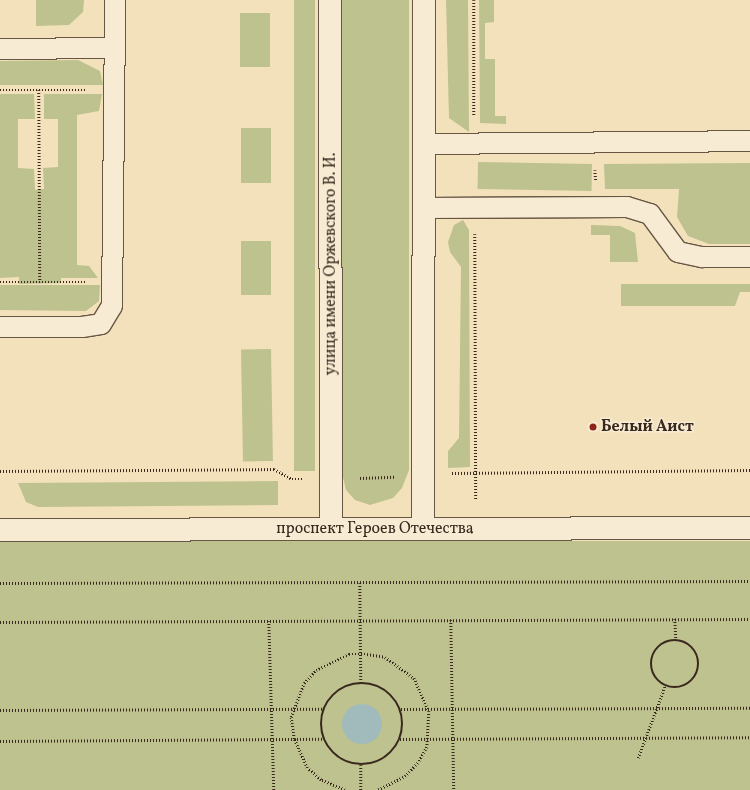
<!DOCTYPE html>
<meta charset="utf-8">
<style>
body{margin:0}
#map{position:relative;width:750px;height:790px;overflow:hidden;background:#f3e1bb;font-family:Vollkorn,serif}
div>[style]{position:absolute}
.green>*{inset:0;background:#bec28e;transform-origin:0 0}
.water>*{inset:0;background:#a1bbbc}
.round{border-radius:50%}
.path>*{height:2.5px;margin-top:-1.25px;transform-origin:0;background:repeating-linear-gradient(90deg,#39281e 0 1px,transparent 0 3px)}
.path>.ring{margin:-1.25px;padding:0;box-sizing:content-box;background:none;border:2.5px solid #39281e;border-radius:50%}
.roads{filter:drop-shadow(1px 0 #685645) drop-shadow(-1px 0 #685645) drop-shadow(0 1px #685645) drop-shadow(0 -1px #685645)}
.service>*{height:20px;margin:-10px;padding:0 10px;transform-origin:10px;border-radius:10px;background:#f7ecd3}
.minor>*{height:22px;margin:-11px;padding:0 11px;transform-origin:11px;border-radius:11px;background:#f7ecd3}
.dots>*{width:11px;height:11px;translate:-50% -50%;box-sizing:border-box;border:2px solid #f7ecd3;border-radius:50%}
span{translate:-50% -50%;white-space:nowrap;text-align:center;line-height:1.15;-webkit-text-stroke:3px #f7ecd3;paint-order:stroke}
.street-label{font-size:16px;color:#39281e}
.poi-label{font-size:16px;color:#39281e;font-weight:700}
.left{translate:0 -50%;text-align:left}
</style>
<div id="map">
<div class="green">
<div style="clip-path:polygon(36px 0,84px 0,83px 12px,69px 25px,36px 26px)"></div>
<div style="left:294px;top:0;width:21px;height:471px"></div>
<div style="clip-path:polygon(341px 0,409px 0,409px 470px,402px 488px,393px 498px,370px 505px,355px 500px,346px 490px,341px 469px)"></div>
<div style="clip-path:polygon(446px 0,468px 0,469px 132px,449px 118px)"></div>
<div style="clip-path:polygon(479px 0,494px 0,494px 22px,485px 23px,485px 59px,495px 59px,495px 116px,506px 116px,506px 124px,480px 123px)"></div>
<div style="left:240px;top:13px;width:30px;height:54px"></div>
<div style="clip-path:polygon(78px 60px,100px 71px,103px 85px,0 85px,0 61px)"></div>
<div style="clip-path:polygon(0 94px,34px 94px,35px 119px,18px 119px,18px 168px,34px 169px,35px 190px,44px 189px,43px 168px,58px 167px,58px 119px,44px 119px,44px 94px,102px 94px,99px 111px,77px 115px,77px 265px,89px 266px,98px 278px,61px 278px,61px 283px,19px 284px,19px 277px,0 278px)"></div>
<div style="left:241px;top:128px;width:30px;height:55px"></div>
<div style="left:478px;top:162px;width:114px;height:27px;rotate:1deg"></div>
<div style="clip-path:polygon(750px 163px,750px 244px,709px 244px,688px 236px,677px 217px,679px 189px,605px 189px,604px 164px)"></div>
<div style="clip-path:polygon(463px 220px,469px 230px,470px 467px,448px 468px,448px 451px,459px 438px,461px 267px,450px 252px,448px 242px,454px 225px)"></div>
<div style="clip-path:polygon(591px 225px,620px 226px,635px 233px,638px 262px,610px 262px,610px 235px,591px 235px)"></div>
<div style="left:241px;top:241px;width:30px;height:54px"></div>
<div style="clip-path:polygon(621px 284px,750px 284px,750px 292px,740px 292px,735px 306px,621px 306px)"></div>
<div style="clip-path:polygon(0 285px,100px 285px,99px 301px,86px 311px,0 310px)"></div>
<div style="left:271px;top:349px;width:112px;height:30px;rotate:89deg"></div>
<div style="clip-path:polygon(278px 481px,278px 505px,38px 507px,26px 502px,18px 483px)"></div>
<div style="left:0;top:541px;width:750px;height:249px"></div>
</div>
<div class="water">
<div class="round" style="left:342px;top:704px;width:40px;height:40px"></div>
</div>
<div class="path">
<div style="left:474px;top:0;width:115px;rotate:90deg"></div>
<div style="left:0;top:90px;width:87px"></div>
<div style="left:39px;top:90px;width:192px;rotate:89.7deg"></div>
<div style="left:595px;top:170px;width:11px;rotate:85deg"></div>
<div style="left:475px;top:234px;width:265px;rotate:89.8deg"></div>
<div style="left:0;top:282px;width:86px"></div>
<div style="left:0;top:471px;width:274px;rotate:-0.4deg"></div>
<div style="left:274px;top:469px;width:21px;rotate:29deg"></div>
<div style="left:292px;top:479px;width:11px"></div>
<div style="left:452px;top:473px;width:298px;rotate:-0.6deg"></div>
<div style="left:360px;top:478px;width:35px;rotate:-2deg"></div>
<div style="left:0;top:583px;width:750px;rotate:-0.15deg"></div>
<div style="left:360px;top:583px;width:100px;rotate:89.4deg"></div>
<div style="left:675px;top:619px;width:22px;rotate:87deg"></div>
<div style="left:451px;top:620px;width:170px;rotate:89deg"></div>
<div style="left:269px;top:621px;width:169px;rotate:88.3deg"></div>
<div style="left:0;top:622px;width:750px;rotate:-0.23deg"></div>
<div class="ring" style="left:651px;top:640px;width:45.5px;height:45.5px"></div>
<div class="ring" style="left:321px;top:683px;width:79.5px;height:79.5px"></div>
<div style="left:401px;top:709px;width:349px;rotate:-0.2deg"></div>
<div style="left:0;top:710px;width:324px;rotate:-0.2deg"></div>
<div style="left:400px;top:739px;width:350px;rotate:-0.3deg"></div>
<div style="left:0;top:741px;width:325px;rotate:-0.4deg"></div>
<div style="left:638px;top:758px;width:77px;rotate:-69.4deg"></div>
<div style="left:361px;top:765px;width:25px;rotate:90deg"></div>
<div style="left:345px;top:790px;width:26px;rotate:-157deg"></div>
<div style="left:321px;top:780px;width:18px;rotate:-139deg"></div>
<div style="left:307px;top:768px;width:32px;rotate:-114deg"></div>
<div style="left:294px;top:739px;width:22px;rotate:-98deg"></div>
<div style="left:291px;top:717px;width:36px;rotate:-69deg"></div>
<div style="left:304px;top:683px;width:18px;rotate:-47deg"></div>
<div style="left:316px;top:670px;width:37px;rotate:-26deg"></div>
<div style="left:349px;top:654px;width:18px"></div>
<div style="left:367px;top:654px;width:18px;rotate:9deg"></div>
<div style="left:385px;top:657px;width:36px;rotate:36deg"></div>
<div style="left:414px;top:678px;width:36px;rotate:66deg"></div>
<div style="left:429px;top:711px;width:36px;rotate:93deg"></div>
<div style="left:427px;top:747px;width:18px;rotate:119deg"></div>
<div style="left:418px;top:763px;width:18px;rotate:133deg"></div>
<div style="left:406px;top:776px;width:31px;rotate:153deg"></div>
</div>
<div class="roads">
<div class="service">
<div style="left:0;top:49px;width:114px;rotate:-0.5deg"></div>
<div style="left:423px;top:144px;width:327px;rotate:-0.5deg"></div>
<div style="left:423px;top:208px;width:204px;rotate:-0.3deg"></div>
<div style="left:627px;top:207px;width:24px;rotate:17deg"></div>
<div style="left:650px;top:214px;width:47px;rotate:53.6deg"></div>
<div style="left:678px;top:252px;width:25px;rotate:12deg"></div>
<div style="left:702px;top:257px;width:48px"></div>
<div style="left:0;top:327px;width:82px"></div>
<div style="left:82px;top:327px;width:19px;rotate:-9deg"></div>
<div style="left:101px;top:324px;width:21px;rotate:-59deg"></div>
<div style="left:112px;top:306px;width:306px;rotate:-89.4deg"></div>
</div>
<div class="minor">
<div style="left:330px;top:0;width:529px;rotate:89.89deg"></div>
<div style="left:423px;top:528px;width:528px;rotate:-89.89deg"></div>
<div style="left:0;top:530px;width:750px;rotate:-0.15deg"></div>
</div>
</div>
<div class="dots">
<div style="left:593px;top:427px;background:#8f2418"></div>
</div>
<div class="street-label">
<span style="left:331px;top:264px;rotate:-90deg">улица имени Оржевского В. И.</span>
<span style="left:375px;top:529px">проспект Героев Отечества</span>
</div>
<div class="poi-label">
<span class="left" style="left:601px;top:427px">Белый Аист</span>
</div>
</div>
